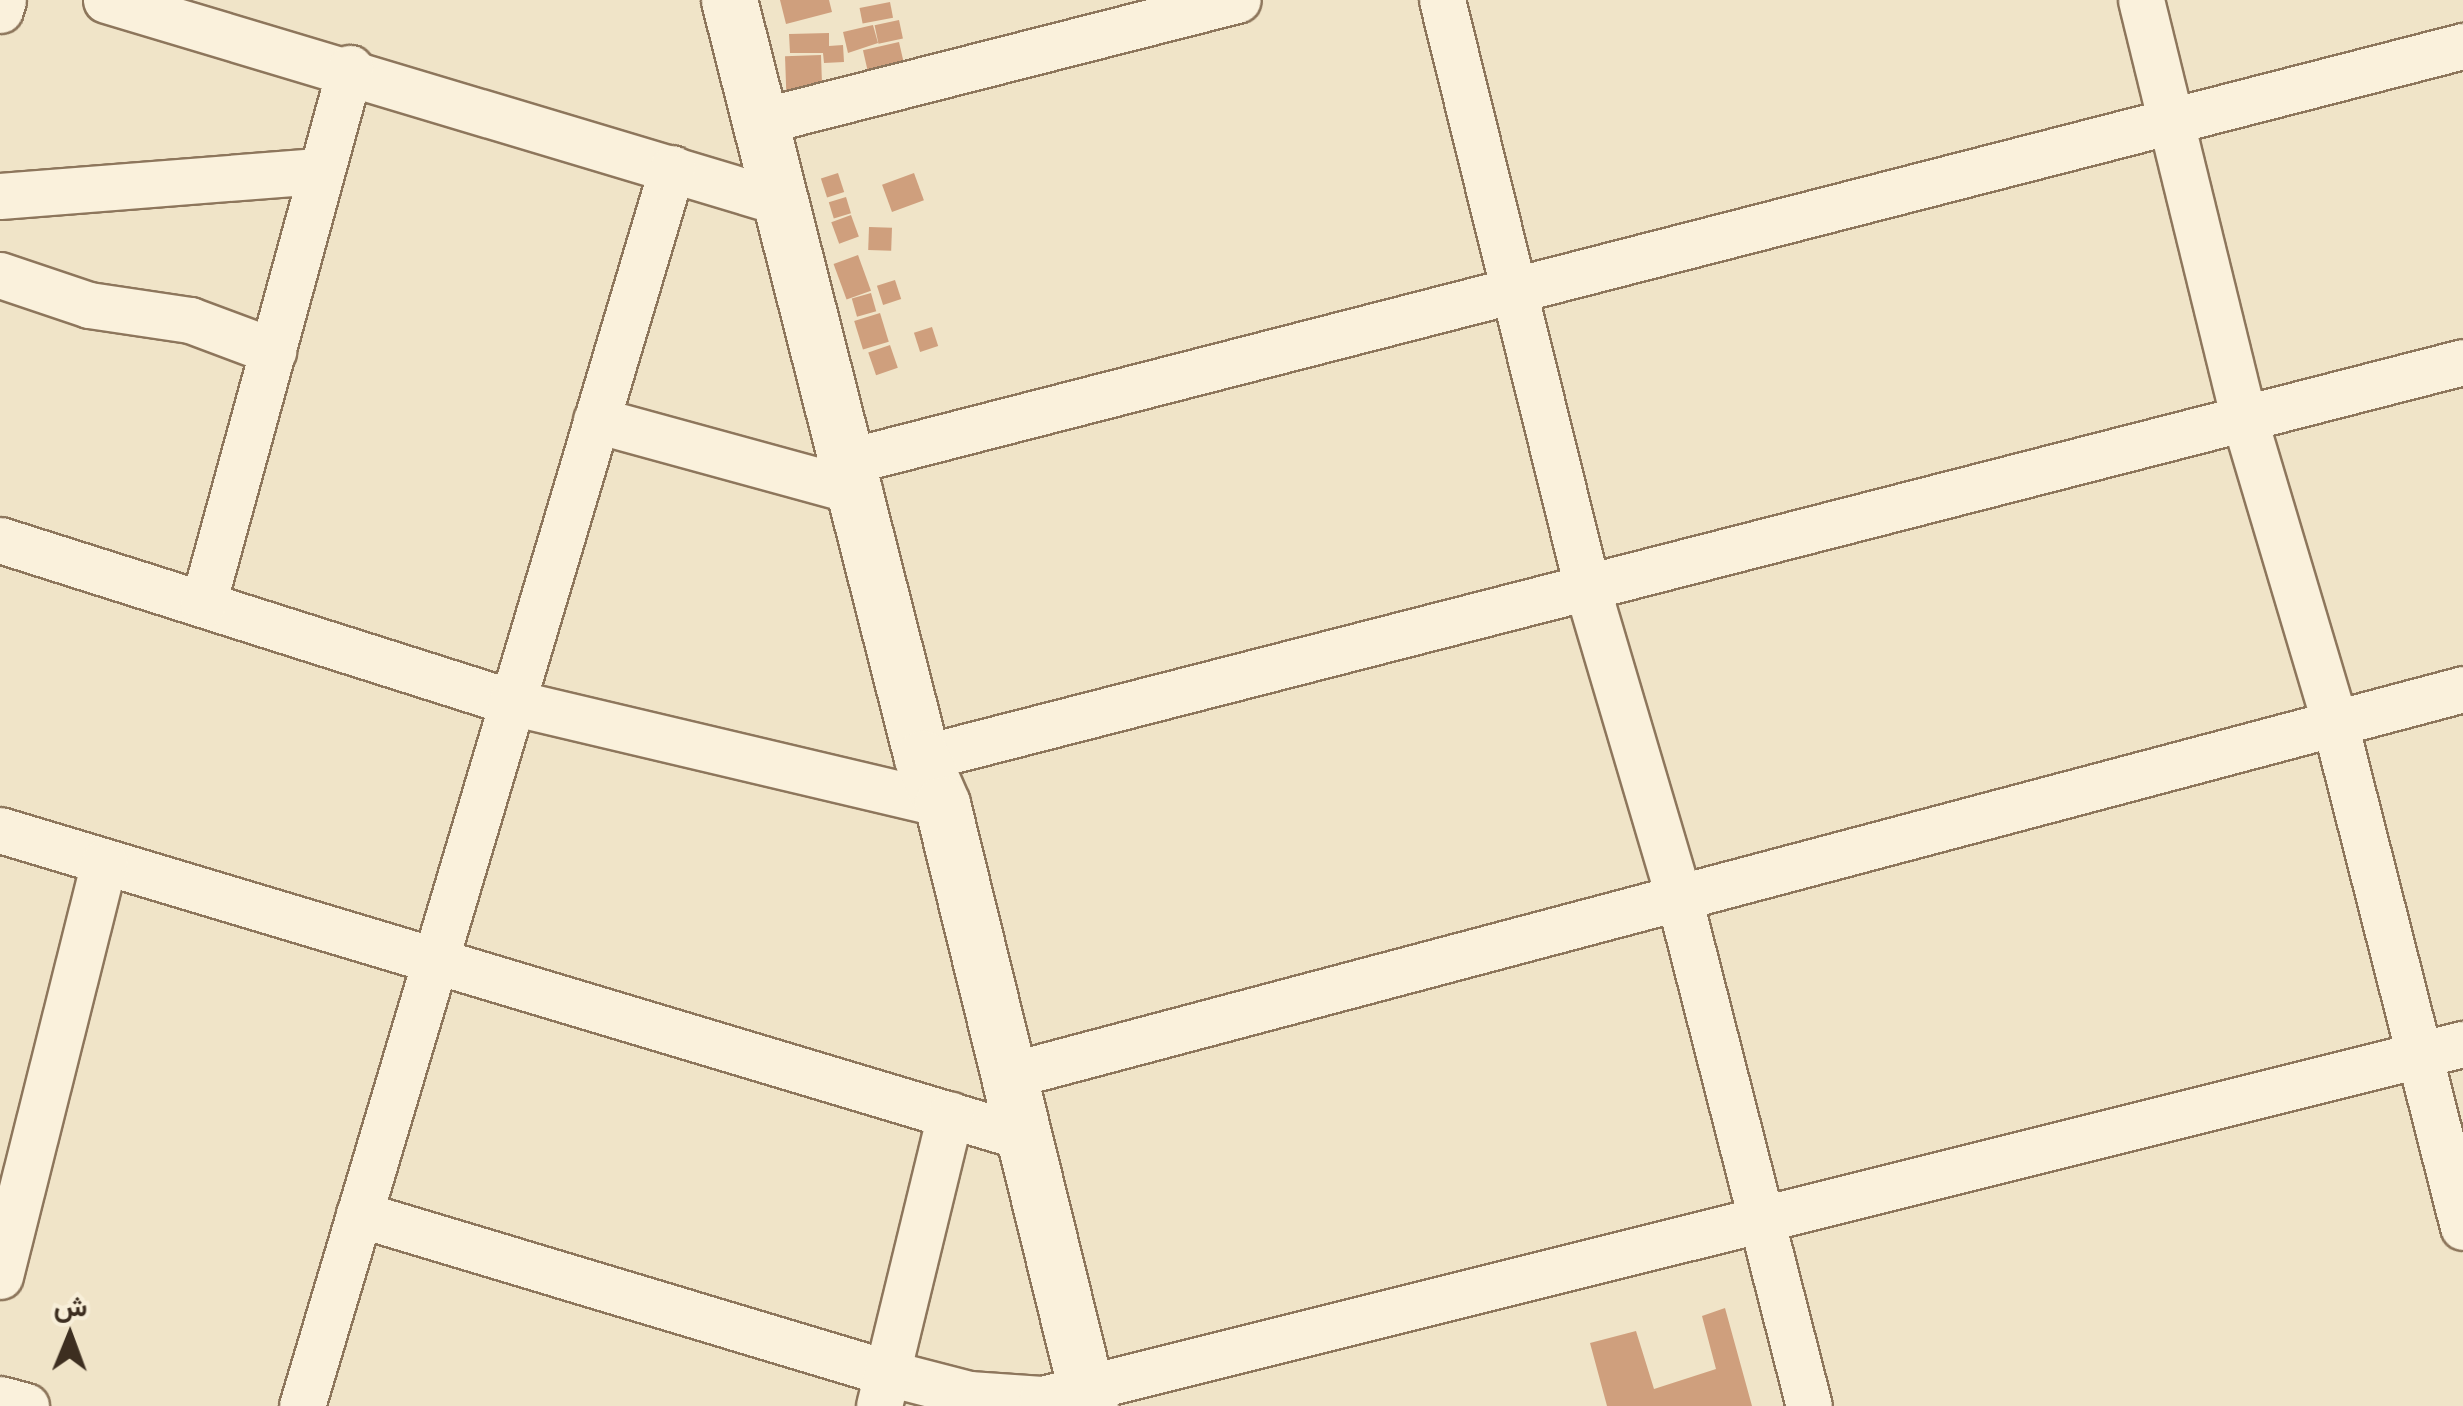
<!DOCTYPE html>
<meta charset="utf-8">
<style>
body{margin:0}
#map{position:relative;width:2463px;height:1406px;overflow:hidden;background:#f0e4c8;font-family:"PT Serif",Vazirmatn,serif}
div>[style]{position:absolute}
.building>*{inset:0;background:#cf9f7d;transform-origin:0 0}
.roads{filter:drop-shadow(2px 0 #8d765c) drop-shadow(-2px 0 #8d765c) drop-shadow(0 2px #8d765c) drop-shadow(0 -2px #8d765c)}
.minor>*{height:45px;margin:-22.5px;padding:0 22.5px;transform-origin:22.5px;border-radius:22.5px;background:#faf1dc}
.tertiary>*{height:55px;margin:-27.5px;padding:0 27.5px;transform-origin:27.5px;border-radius:27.5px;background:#faf1dc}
span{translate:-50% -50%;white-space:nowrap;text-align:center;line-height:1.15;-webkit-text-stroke:9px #f7eed8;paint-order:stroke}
.north{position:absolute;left:20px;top:1286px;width:100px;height:100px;-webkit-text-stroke:8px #f7eed8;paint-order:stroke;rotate:1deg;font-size:28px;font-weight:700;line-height:40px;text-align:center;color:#3d2e20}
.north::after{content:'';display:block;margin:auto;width:35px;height:45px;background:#3d2e20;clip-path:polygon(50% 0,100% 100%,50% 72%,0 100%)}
</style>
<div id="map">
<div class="building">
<div style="clip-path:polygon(780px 0,829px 0,832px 12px,786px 24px)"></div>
<div style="left:890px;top:2px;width:16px;height:31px;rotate:79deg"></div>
<div style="left:899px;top:20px;width:19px;height:25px;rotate:78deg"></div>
<div style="clip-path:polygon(873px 25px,878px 43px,848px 53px,843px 32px)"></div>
<div style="clip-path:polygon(829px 33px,829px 46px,843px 45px,844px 62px,824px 63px,823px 53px,790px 53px,789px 34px)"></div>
<div style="left:899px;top:42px;width:23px;height:37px;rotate:77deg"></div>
<div style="left:821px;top:55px;width:34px;height:36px;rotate:88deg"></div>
<div style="left:838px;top:173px;width:20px;height:18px;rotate:72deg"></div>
<div style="left:914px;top:173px;width:29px;height:34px;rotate:70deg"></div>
<div style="left:846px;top:197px;width:17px;height:18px;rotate:73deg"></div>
<div style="left:851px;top:215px;width:23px;height:21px;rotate:70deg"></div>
<div style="left:869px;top:227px;width:23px;height:23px;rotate:2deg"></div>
<div style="left:858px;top:255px;width:38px;height:26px;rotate:70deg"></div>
<div style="left:895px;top:280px;width:20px;height:19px;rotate:72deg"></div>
<div style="left:871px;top:293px;width:19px;height:20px;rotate:74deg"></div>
<div style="left:880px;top:313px;width:30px;height:27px;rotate:73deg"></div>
<div style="left:932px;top:327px;width:20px;height:19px;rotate:72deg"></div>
<div style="left:890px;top:345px;width:24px;height:23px;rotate:71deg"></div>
<div style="clip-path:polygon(1725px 1308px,1752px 1406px,1607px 1406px,1590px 1343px,1636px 1331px,1654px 1389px,1716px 1369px,1702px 1316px)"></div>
</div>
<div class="roads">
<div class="minor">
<div style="left:106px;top:0;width:700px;rotate:16.68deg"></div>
<div style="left:1442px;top:0;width:609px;rotate:76.12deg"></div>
<div style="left:1588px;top:591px;width:320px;rotate:73.5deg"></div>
<div style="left:1679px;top:898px;width:524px;rotate:75.65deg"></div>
<div style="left:2141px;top:0;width:431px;rotate:76.2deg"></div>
<div style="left:2244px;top:418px;width:319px;rotate:73.4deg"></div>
<div style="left:2335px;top:724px;width:519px;rotate:75.72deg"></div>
<div style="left:0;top:10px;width:10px;rotate:-73deg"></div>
<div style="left:758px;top:122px;width:495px;rotate:-14.3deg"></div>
<div style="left:0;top:196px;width:322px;rotate:-4.5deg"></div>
<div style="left:0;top:275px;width:94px;rotate:18.6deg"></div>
<div style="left:89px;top:305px;width:102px;rotate:8.4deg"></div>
<div style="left:190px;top:320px;width:89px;rotate:20.5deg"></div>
<div style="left:596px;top:420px;width:273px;rotate:15.3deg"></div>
<div style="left:850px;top:461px;width:1666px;rotate:-14.43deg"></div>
<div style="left:0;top:540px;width:536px;rotate:17.59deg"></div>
<div style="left:511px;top:702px;width:443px;rotate:13.3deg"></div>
<div style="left:203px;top:604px;width:556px;rotate:-74.66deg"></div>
<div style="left:922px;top:758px;width:1591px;rotate:-14.41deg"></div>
<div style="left:0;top:830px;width:1068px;rotate:16.7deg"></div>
<div style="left:1007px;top:1076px;width:1507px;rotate:-14.88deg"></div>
<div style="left:359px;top:1214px;width:552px;rotate:16.73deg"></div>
<div style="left:888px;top:1373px;width:84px;rotate:14.5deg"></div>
<div style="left:969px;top:1394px;width:73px;rotate:3.9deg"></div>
<div style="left:1042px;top:1399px;width:1465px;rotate:-14.03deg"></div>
<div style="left:0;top:1276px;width:427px;rotate:-75.9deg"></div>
<div style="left:0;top:1399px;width:27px;rotate:15deg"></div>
<div style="left:302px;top:1406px;width:1292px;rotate:-73.36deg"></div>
<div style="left:879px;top:1406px;width:300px;rotate:-76.3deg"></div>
</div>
<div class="tertiary">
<div style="left:729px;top:0;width:782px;rotate:75.72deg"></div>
<div style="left:922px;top:758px;width:50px;rotate:66.5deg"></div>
<div style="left:942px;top:804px;width:620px;rotate:76.19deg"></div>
</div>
</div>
<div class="north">ش</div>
</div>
